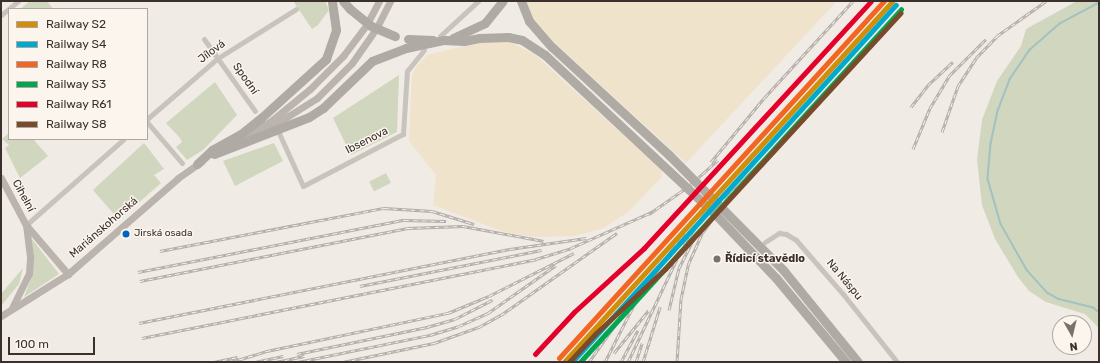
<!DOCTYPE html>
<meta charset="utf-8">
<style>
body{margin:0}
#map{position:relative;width:1100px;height:363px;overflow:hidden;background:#f0ebe5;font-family:Rubik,sans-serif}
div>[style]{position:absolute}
.green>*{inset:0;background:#d1d6bf;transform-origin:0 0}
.sand>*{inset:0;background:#efe3cc}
.stream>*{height:1.5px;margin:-0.75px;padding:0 0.75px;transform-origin:0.75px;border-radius:0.75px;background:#a1c2c1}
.street>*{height:5px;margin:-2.5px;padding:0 2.5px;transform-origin:2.5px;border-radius:2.5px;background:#c9c3be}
.secondary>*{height:7px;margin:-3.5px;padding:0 3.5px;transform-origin:3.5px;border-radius:3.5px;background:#bab3ae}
.highway>*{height:9px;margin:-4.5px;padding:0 4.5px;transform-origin:4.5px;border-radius:4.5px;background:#afaaa4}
.rail>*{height:3px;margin-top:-1.5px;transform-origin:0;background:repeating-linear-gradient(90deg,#fbf5ee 0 4.5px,#b1aca8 0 9px);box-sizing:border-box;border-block:1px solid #b1aca8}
.highway-bridge>*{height:9px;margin:-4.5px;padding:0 4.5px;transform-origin:4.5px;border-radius:4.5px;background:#afaaa4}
.rail-1>*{height:5px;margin:-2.5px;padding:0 2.5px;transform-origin:2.5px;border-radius:2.5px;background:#d18e09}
.rail-2>*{height:5px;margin:-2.5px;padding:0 2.5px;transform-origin:2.5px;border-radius:2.5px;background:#00a9ce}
.rail-3>*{height:5px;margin:-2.5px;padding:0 2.5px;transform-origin:2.5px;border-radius:2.5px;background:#f26522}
.rail-4>*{height:5px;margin:-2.5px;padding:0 2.5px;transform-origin:2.5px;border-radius:2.5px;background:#00a651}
.rail-5>*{height:5px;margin:-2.5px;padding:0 2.5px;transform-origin:2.5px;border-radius:2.5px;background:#e4002b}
.rail-6>*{height:5px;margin:-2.5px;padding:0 2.5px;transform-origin:2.5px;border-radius:2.5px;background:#7a4b2a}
.dots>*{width:11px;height:11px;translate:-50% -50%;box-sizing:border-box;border:2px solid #fbf5ee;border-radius:50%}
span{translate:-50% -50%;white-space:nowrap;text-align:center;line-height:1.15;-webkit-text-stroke:3px #fbf5ee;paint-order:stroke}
.bus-label{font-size:10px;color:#3b302b}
.left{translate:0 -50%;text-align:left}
.street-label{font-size:11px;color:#3b302b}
.poi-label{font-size:11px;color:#3b302b;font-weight:700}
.frame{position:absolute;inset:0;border:2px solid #3b302b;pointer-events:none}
.legend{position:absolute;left:8px;top:8px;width:140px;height:132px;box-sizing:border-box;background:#fbf5ee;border:1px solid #aea6a0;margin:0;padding:5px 7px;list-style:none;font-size:12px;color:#3b302b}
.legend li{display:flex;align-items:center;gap:8px;height:20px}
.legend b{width:20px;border:1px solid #aea6a0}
.north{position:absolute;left:1052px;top:315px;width:40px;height:40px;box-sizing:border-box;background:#fbf5ee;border:1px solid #aea6a0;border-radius:50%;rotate:172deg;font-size:11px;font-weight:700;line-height:16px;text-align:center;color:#3b302b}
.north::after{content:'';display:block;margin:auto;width:14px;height:18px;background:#7a716c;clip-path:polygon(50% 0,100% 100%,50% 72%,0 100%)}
.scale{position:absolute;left:8px;top:337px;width:87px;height:18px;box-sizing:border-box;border:2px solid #3b302b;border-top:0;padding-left:5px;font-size:12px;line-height:14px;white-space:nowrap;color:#3b302b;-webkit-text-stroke:3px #fbf5ee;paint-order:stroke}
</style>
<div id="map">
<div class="green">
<div style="clip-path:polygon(30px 1px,47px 1px,53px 9px,20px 9px)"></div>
<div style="clip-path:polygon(293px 1px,325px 1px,329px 10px,318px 25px,312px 29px)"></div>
<div style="clip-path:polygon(1077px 1px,1099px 1px,1099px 328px,1085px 314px,1046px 302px,1029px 291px,1018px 277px,995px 239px,982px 205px,977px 160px,982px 120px,997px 81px,1021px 46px,1026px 29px)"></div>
<div style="clip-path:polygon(399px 75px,397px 132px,351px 155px,333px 118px)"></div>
<div style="clip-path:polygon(215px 82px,237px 115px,203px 150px,187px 160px,176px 147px,182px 142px,180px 138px,166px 123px)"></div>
<div style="clip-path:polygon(9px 133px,9px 139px,33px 139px,48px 156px,20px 178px,5px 148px,9px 145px,2px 139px)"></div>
<div style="clip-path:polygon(144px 143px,164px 169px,154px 175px,161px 183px,119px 220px,93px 190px)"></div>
<div style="clip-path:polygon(274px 143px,283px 161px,235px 186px,223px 161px)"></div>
<div style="left:386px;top:173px;width:11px;height:19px;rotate:63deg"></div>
<div style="clip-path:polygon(32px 239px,59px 274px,24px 297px,33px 272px)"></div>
<div style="clip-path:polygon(23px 268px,19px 284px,1px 306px,1px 294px)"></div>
</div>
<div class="sand">
<div style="clip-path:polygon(525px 1px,837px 1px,686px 163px,543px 32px,533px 20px)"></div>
<div style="clip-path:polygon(486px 41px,510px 42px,534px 54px,661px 169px,662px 177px,628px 212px,602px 229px,573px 236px,535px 237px,504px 232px,433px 205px,436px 175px,409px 141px,412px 76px,416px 67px,427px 55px)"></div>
</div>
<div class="stream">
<div style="left:1099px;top:3px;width:44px;rotate:151.7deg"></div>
<div style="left:1060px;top:24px;width:40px;rotate:139deg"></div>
<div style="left:1030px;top:50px;width:36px;rotate:124deg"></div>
<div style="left:1010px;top:80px;width:33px;rotate:111deg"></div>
<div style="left:998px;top:111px;width:34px;rotate:102deg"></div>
<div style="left:991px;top:144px;width:35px;rotate:95deg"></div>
<div style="left:988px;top:179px;width:47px;rotate:73.9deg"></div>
<div style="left:1001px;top:224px;width:53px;rotate:60.5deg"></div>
<div style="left:1027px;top:270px;width:31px;rotate:48deg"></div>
<div style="left:1048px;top:293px;width:13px;rotate:29deg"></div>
<div style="left:1059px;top:299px;width:36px;rotate:14deg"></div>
<div style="left:1094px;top:308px;width:6px;rotate:39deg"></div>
</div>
<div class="street">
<div style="left:1px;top:15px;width:22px;rotate:-39deg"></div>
<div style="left:440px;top:36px;width:52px;rotate:-42.6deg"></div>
<div style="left:204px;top:39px;width:88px;rotate:54.7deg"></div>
<div style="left:147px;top:119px;width:94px;rotate:-40.7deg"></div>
<div style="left:218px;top:58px;width:92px;rotate:-32.1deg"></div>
<div style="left:147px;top:122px;width:54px;rotate:49.5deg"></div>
<div style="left:278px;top:131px;width:60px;rotate:65.6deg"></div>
<div style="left:303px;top:186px;width:113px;rotate:-27.5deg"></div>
<div style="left:403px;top:134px;width:63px;rotate:-86.4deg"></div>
<div style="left:407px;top:71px;width:27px;rotate:-51deg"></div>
<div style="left:26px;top:225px;width:130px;rotate:-41.3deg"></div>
<div style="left:765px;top:242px;width:17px;rotate:-33deg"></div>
<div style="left:779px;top:233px;width:7px;rotate:8deg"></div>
<div style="left:786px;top:234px;width:12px;rotate:31deg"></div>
<div style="left:796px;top:240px;width:72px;rotate:49deg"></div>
<div style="left:843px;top:294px;width:87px;rotate:51.5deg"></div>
<div style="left:746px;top:260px;width:4px;rotate:-45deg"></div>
</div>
<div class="secondary">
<div style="left:369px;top:20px;width:21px;rotate:-62deg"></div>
<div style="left:378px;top:25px;width:27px;rotate:-63deg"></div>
<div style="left:266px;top:130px;width:60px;rotate:-32.1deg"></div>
<div style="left:317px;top:98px;width:49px;rotate:-45deg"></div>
<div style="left:352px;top:63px;width:37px;rotate:-55deg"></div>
<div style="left:236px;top:142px;width:41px;rotate:-31deg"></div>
<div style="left:271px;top:121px;width:50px;rotate:-39.4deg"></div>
<div style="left:310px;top:89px;width:47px;rotate:-45deg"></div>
<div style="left:343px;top:56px;width:35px;rotate:-53deg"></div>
<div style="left:1px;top:178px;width:53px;rotate:62deg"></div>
<div style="left:26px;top:225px;width:65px;rotate:49.4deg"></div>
<div style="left:12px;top:308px;width:39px;rotate:-64deg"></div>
<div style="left:29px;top:273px;width:16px;rotate:-86deg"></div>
<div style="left:30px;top:257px;width:32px;rotate:-97deg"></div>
<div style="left:1px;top:316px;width:79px;rotate:-32.1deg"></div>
<div style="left:68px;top:274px;width:146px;rotate:-41.1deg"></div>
<div style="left:178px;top:178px;width:28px;rotate:-35deg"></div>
</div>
<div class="highway">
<div style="left:343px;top:1px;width:11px;rotate:49deg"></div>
<div style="left:521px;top:1px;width:22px;rotate:68deg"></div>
<div style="left:529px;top:21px;width:35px;rotate:49deg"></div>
<div style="left:453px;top:38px;width:35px;rotate:-25deg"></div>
<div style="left:485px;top:23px;width:28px;rotate:-51deg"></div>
<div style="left:444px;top:40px;width:20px;rotate:3deg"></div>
<div style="left:464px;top:41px;width:15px;rotate:-11deg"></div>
<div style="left:479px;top:38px;width:29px;rotate:-2deg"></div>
<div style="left:508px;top:37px;width:14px;rotate:12deg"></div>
<div style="left:522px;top:40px;width:27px;rotate:33deg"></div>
<div style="left:214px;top:154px;width:102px;rotate:-21.3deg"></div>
<div style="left:309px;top:117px;width:17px;rotate:-33deg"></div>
<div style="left:323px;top:108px;width:68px;rotate:-43.8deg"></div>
<div style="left:372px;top:61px;width:36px;rotate:-21deg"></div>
<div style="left:197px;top:164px;width:21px;rotate:-43deg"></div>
<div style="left:212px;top:150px;width:33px;rotate:-29deg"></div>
<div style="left:241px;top:134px;width:26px;rotate:-39deg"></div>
<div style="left:261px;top:118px;width:88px;rotate:-42.2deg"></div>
<div style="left:326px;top:59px;width:31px;rotate:-71deg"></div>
<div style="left:336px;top:30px;width:29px;rotate:-98deg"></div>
<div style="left:784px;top:271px;width:117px;rotate:50.9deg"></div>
<div style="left:776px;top:278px;width:109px;rotate:50.2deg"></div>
</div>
<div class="rail">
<div style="left:911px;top:107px;width:28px;rotate:-52deg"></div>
<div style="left:928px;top:85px;width:34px;rotate:-43deg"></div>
<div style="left:942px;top:132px;width:49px;rotate:-70.8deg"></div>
<div style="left:958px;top:86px;width:33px;rotate:-57deg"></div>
<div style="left:976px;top:58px;width:30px;rotate:-46deg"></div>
<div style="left:997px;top:36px;width:60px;rotate:-35.5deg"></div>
<div style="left:913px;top:149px;width:44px;rotate:-67.5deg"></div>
<div style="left:930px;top:108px;width:37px;rotate:-59deg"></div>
<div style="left:949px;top:76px;width:52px;rotate:-45deg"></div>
<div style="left:711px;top:162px;width:85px;rotate:-50.3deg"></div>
<div style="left:765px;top:97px;width:130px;rotate:-47.5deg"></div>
<div style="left:725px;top:199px;width:50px;rotate:-45.8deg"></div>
<div style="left:649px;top:214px;width:49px;rotate:-35deg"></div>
<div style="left:689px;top:186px;width:39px;rotate:-42deg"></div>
<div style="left:684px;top:245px;width:45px;rotate:-56.7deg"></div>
<div style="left:160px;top:251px;width:228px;rotate:-10.9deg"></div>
<div style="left:384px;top:208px;width:48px;rotate:3.6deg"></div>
<div style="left:432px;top:211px;width:44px;rotate:17.2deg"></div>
<div style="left:138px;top:272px;width:271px;rotate:-11.1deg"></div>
<div style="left:404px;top:220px;width:42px;rotate:1.4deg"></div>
<div style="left:140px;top:281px;width:273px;rotate:-11.2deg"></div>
<div style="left:408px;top:228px;width:55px;rotate:-2.1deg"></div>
<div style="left:463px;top:226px;width:82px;rotate:10.5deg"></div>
<div style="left:360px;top:286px;width:185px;rotate:-11.2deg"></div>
<div style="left:669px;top:310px;width:43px;rotate:-76.6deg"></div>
<div style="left:679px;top:268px;width:34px;rotate:-63deg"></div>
<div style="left:139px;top:323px;width:378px;rotate:-11.3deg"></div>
<div style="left:510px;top:249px;width:77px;rotate:-8.2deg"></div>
<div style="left:142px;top:338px;width:402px;rotate:-11.3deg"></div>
<div style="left:536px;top:259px;width:37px;rotate:-17deg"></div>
<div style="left:571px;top:248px;width:91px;rotate:-24deg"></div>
<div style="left:614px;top:353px;width:55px;rotate:-50.9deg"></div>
<div style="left:297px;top:354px;width:133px;rotate:-11.7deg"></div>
<div style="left:427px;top:327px;width:29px;rotate:-16deg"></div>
<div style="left:455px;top:319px;width:42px;rotate:-27.2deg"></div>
<div style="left:214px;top:362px;width:24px;rotate:-12deg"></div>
<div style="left:231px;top:362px;width:38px;rotate:-17deg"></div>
<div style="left:267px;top:351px;width:185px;rotate:-11.9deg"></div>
<div style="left:448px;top:313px;width:44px;rotate:-22.5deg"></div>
<div style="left:489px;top:296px;width:95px;rotate:-26.8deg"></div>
<div style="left:255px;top:362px;width:29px;rotate:-12deg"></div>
<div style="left:276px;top:362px;width:29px;rotate:-12deg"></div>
<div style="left:298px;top:362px;width:135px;rotate:-11.6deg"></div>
<div style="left:430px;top:335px;width:30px;rotate:-17deg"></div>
<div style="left:459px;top:326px;width:32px;rotate:-24deg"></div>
<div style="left:488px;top:313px;width:83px;rotate:-35.2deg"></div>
<div style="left:343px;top:362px;width:93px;rotate:-11.8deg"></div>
<div style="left:434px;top:343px;width:48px;rotate:-19.6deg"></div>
<div style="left:479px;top:327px;width:25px;rotate:-29deg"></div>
<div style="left:501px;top:315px;width:142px;rotate:-35.3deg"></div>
<div style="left:589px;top:362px;width:67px;rotate:-54.7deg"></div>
<div style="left:605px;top:362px;width:73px;rotate:-63.1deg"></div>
<div style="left:638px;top:297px;width:79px;rotate:-54.3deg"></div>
<div style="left:621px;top:362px;width:36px;rotate:-62deg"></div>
<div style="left:628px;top:362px;width:114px;rotate:-64.6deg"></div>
<div style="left:636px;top:362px;width:20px;rotate:-72deg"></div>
<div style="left:643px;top:362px;width:58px;rotate:-72.8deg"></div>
<div style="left:677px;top:362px;width:63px;rotate:-86.4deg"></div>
<div style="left:681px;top:299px;width:35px;rotate:-78deg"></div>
<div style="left:688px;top:265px;width:36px;rotate:-66deg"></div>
<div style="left:703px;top:232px;width:44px;rotate:-54.2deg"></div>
</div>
<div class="highway-bridge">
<div style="left:350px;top:9px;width:27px;rotate:39deg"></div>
<div style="left:371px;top:26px;width:26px;rotate:23deg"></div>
<div style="left:408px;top:39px;width:25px;rotate:2deg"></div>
<div style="left:552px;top:47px;width:159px;rotate:42.7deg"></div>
<div style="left:669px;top:155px;width:163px;rotate:45.2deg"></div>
<div style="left:406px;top:48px;width:39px;rotate:-12deg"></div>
<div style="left:545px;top:55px;width:231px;rotate:43.1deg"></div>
<div style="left:714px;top:213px;width:90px;rotate:46.4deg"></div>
</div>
<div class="rail-1">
<div style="left:564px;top:362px;width:488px;rotate:-47.7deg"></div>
</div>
<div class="rail-2">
<div style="left:572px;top:362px;width:482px;rotate:-47.8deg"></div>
</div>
<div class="rail-3">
<div style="left:559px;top:358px;width:483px;rotate:-47.7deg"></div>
</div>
<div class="rail-4">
<div style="left:580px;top:362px;width:477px;rotate:-47.7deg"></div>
</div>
<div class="rail-5">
<div style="left:535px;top:354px;width:57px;rotate:-47.1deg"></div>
<div style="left:574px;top:312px;width:95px;rotate:-42.4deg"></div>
<div style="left:644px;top:248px;width:335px;rotate:-47.4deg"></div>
</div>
<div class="rail-6">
<div style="left:569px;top:362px;width:38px;rotate:-47deg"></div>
<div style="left:595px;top:334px;width:96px;rotate:-42.9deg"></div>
<div style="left:665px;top:269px;width:348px;rotate:-47.4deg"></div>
</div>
<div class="dots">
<div style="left:126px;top:234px;background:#0065bd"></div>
<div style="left:717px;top:259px;background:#7a716c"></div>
</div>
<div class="bus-label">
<span class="left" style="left:134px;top:234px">Jirská osada</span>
</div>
<div class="street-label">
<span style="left:212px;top:52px;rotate:-37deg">Jílová</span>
<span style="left:245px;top:79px;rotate:55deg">Spodní</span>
<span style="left:367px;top:141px;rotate:-27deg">Ibsenova</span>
<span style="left:23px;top:196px;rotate:61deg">Cihelní</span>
<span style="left:104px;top:228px;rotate:-41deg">Mariánskohorská</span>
<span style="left:844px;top:280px;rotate:50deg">Na Náspu</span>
</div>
<div class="poi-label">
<span class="left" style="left:725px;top:259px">Řídicí stavědlo</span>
</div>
<div class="frame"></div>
<ul class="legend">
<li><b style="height:5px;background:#d18e09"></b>Railway S2</li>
<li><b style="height:5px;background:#00a9ce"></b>Railway S4</li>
<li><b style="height:5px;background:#f26522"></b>Railway R8</li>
<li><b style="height:5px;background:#00a651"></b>Railway S3</li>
<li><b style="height:5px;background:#e4002b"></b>Railway R61</li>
<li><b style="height:5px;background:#7a4b2a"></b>Railway S8</li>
</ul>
<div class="north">N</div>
<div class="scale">100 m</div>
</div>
